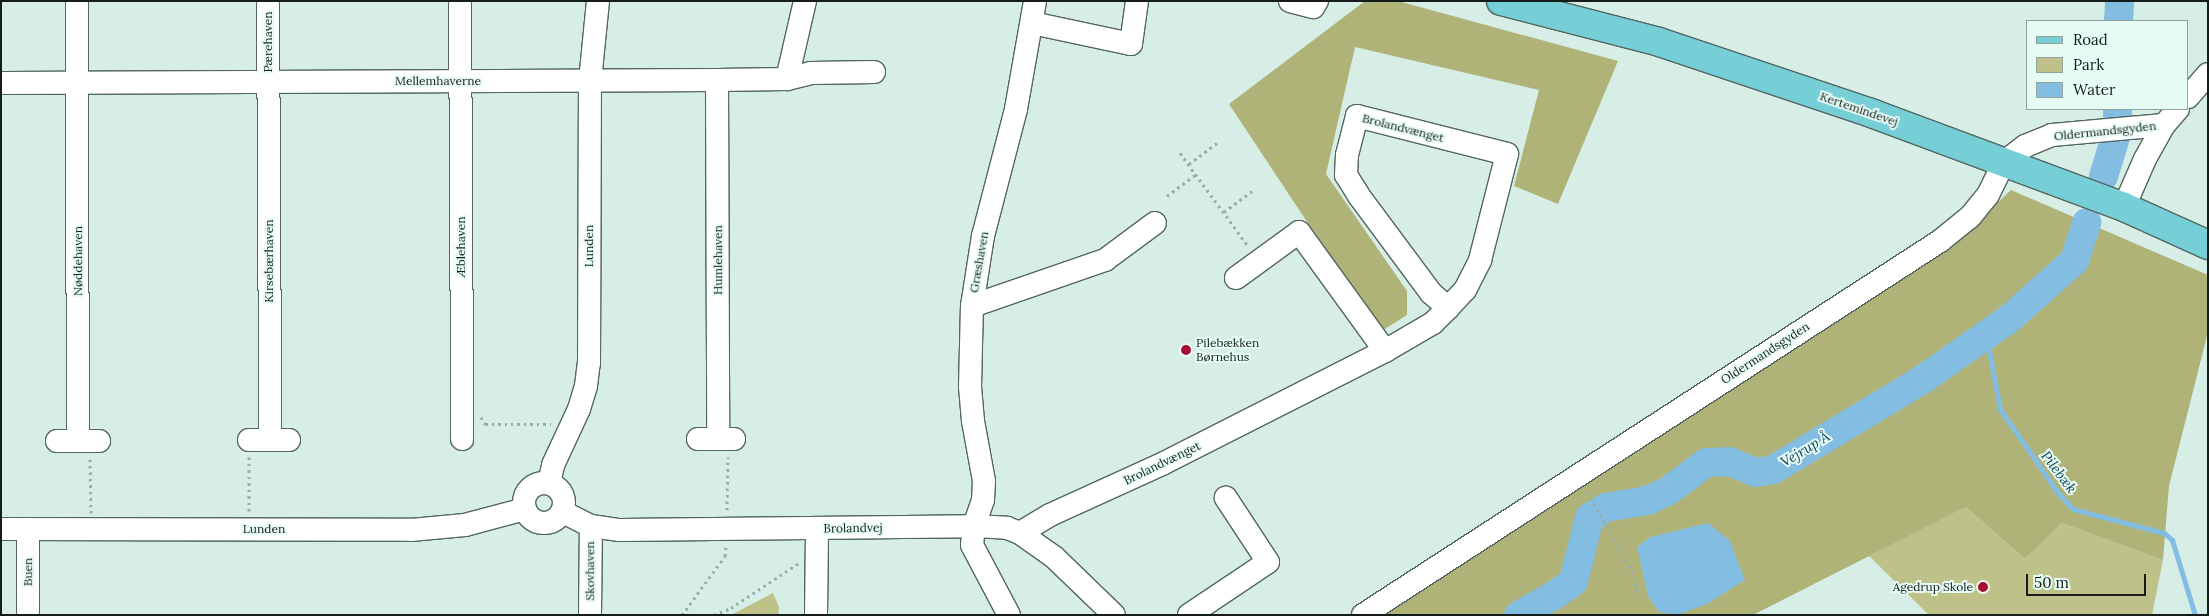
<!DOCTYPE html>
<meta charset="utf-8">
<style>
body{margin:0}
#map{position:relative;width:2209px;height:616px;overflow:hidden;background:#d7eee6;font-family:Lora,serif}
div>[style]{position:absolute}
.green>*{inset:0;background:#bec288}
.forest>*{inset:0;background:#afb377}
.water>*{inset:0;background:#83bde1}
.stream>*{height:5px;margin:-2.5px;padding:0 2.5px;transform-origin:2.5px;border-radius:2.5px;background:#83bde1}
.river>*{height:29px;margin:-14.5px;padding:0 14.5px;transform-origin:14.5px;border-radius:14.5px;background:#83bde1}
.path>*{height:3px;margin-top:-1.5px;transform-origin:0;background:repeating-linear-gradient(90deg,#99aca6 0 2.5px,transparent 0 6.5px)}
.roads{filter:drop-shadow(1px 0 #536660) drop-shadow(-1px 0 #536660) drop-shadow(0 1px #536660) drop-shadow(0 -1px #536660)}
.minor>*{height:22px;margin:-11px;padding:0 11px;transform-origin:11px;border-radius:11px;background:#fff}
.minor>.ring{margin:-11px;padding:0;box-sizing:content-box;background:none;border:22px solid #fff;border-radius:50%}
.major>*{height:28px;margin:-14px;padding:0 14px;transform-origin:14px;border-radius:14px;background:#76ced6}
.dots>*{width:14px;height:14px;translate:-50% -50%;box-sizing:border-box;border:2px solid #e5fbf4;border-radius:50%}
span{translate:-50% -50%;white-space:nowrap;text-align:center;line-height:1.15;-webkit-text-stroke:4px #e5fbf4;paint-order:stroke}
.street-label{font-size:12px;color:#151d1b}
.poi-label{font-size:12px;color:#151d1b}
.left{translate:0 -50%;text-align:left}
.right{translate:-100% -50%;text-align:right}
.water-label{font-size:14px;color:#0c3c55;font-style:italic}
.frame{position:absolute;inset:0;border:2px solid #151d1b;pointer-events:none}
.legend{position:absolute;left:2026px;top:20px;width:162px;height:90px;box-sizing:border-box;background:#e5fbf4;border:1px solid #92a29d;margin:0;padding:6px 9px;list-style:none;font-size:15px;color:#151d1b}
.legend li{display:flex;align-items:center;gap:10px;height:25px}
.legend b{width:25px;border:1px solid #92a29d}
.scale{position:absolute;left:2026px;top:574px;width:120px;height:22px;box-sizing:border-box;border:2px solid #151d1b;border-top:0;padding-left:6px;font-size:15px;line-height:18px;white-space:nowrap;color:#151d1b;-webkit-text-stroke:4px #e5fbf4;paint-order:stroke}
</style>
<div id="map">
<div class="green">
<div style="clip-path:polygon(1966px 507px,2025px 559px,2062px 523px,2163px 560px,2152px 615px,1929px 615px,1869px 556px)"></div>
<div style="clip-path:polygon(773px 593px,779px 607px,778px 615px,731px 615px)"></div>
</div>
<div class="forest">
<div style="clip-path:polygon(1365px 1px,1398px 1px,1618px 61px,1558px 204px,1514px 186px,1539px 90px,1355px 47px,1326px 174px,1407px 291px,1407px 315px,1380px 332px,1229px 104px)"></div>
<div style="clip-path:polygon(2011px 190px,2208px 275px,2208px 332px,2169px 486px,2163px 560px,2062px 523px,2025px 559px,1966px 507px,1753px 615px,1372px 615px,1973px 226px)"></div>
</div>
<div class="water">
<div style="clip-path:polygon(1708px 523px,1730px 541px,1745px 580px,1707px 604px,1677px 615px,1659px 612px,1648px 596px,1637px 547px,1650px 537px)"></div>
</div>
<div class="stream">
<div style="left:1986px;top:335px;width:75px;rotate:79.3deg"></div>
<div style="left:2000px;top:409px;width:102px;rotate:55.4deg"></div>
<div style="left:2058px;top:493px;width:22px;rotate:47deg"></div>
<div style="left:2073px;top:509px;width:94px;rotate:14.8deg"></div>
<div style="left:2164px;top:533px;width:11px;rotate:41deg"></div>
<div style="left:2172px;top:540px;width:78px;rotate:73deg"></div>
</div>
<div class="river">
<div style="left:2118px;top:21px;width:20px;rotate:-87deg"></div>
<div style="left:2117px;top:115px;width:6px;rotate:-90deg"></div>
<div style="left:2103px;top:176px;width:38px;rotate:-73deg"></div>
<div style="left:1518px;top:615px;width:43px;rotate:-29.6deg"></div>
<div style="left:1555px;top:594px;width:22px;rotate:-36deg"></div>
<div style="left:1573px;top:581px;width:66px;rotate:-76deg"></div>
<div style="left:1589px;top:517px;width:19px;rotate:-32deg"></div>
<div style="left:1605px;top:507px;width:43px;rotate:-9.5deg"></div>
<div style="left:1647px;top:500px;width:23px;rotate:-25deg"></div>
<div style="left:1668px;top:490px;width:47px;rotate:-36.4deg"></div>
<div style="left:1706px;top:462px;width:23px;rotate:-2deg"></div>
<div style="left:1729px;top:461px;width:28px;rotate:23deg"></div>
<div style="left:1755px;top:472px;width:18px;rotate:-9deg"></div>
<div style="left:1773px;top:469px;width:170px;rotate:-31.1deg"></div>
<div style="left:1919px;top:381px;width:108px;rotate:-34.9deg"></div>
<div style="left:2008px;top:319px;width:89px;rotate:-41.8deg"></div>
<div style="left:2074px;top:260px;width:40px;rotate:-72deg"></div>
</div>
<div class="path">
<div style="left:1180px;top:153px;width:115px;rotate:53.8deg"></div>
<div style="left:1189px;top:164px;width:38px;rotate:-37deg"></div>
<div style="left:1167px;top:196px;width:36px;rotate:-37deg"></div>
<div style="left:1224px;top:212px;width:38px;rotate:-37deg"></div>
<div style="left:481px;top:417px;width:8px;rotate:60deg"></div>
<div style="left:485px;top:424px;width:66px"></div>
<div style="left:90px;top:459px;width:54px;rotate:88.9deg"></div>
<div style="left:1587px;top:492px;width:91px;rotate:60.3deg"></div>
<div style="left:1632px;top:571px;width:23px;rotate:75deg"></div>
<div style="left:727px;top:510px;width:53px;rotate:-88.9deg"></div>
<div style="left:249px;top:511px;width:54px;rotate:-90deg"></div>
<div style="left:682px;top:615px;width:73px;rotate:-53.9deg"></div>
<div style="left:725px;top:556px;width:9px;rotate:-84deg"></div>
<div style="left:714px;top:615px;width:18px;rotate:-22deg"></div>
<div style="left:731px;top:608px;width:82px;rotate:-33.5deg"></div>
</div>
<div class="roads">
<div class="minor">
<div style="left:77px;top:1px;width:440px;rotate:89.9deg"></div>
<div style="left:268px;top:1px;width:439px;rotate:89.7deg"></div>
<div style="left:460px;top:1px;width:438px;rotate:89.7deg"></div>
<div style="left:1290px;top:1px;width:24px;rotate:15deg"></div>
<div style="left:1313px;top:7px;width:7px;rotate:-56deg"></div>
<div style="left:1032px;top:23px;width:101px;rotate:12deg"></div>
<div style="left:1131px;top:44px;width:43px;rotate:-82.1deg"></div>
<div style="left:787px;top:79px;width:80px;rotate:-77deg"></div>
<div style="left:717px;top:80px;width:359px;rotate:89.8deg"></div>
<div style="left:1px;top:83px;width:716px;rotate:-0.24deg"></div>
<div style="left:717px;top:80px;width:70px;rotate:-0.8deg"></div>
<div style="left:787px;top:79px;width:25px;rotate:-14deg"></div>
<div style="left:811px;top:73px;width:63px;rotate:-0.9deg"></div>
<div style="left:2188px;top:97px;width:30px;rotate:-49deg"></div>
<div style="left:2124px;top:207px;width:52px;rotate:-66.4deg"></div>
<div style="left:2145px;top:159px;width:39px;rotate:-61deg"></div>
<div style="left:2164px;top:125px;width:21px;rotate:-49deg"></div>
<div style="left:1236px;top:278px;width:78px;rotate:-36.1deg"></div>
<div style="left:1299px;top:232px;width:147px;rotate:54.1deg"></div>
<div style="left:972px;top:306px;width:141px;rotate:-19.1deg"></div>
<div style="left:1105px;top:260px;width:62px;rotate:-36.5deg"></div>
<div style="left:698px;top:439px;width:36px"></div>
<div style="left:249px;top:440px;width:40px"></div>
<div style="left:57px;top:441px;width:42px"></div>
<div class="ring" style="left:524px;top:483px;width:18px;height:18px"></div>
<div style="left:549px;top:483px;width:18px;rotate:-77deg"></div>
<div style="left:553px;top:465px;width:62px;rotate:-65.1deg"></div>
<div style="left:579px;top:409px;width:24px;rotate:-73deg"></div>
<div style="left:586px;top:386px;width:23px;rotate:-83deg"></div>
<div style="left:589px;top:363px;width:282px;rotate:-89.8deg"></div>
<div style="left:590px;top:81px;width:80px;rotate:-84.3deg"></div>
<div style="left:563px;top:512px;width:31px;rotate:27deg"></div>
<div style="left:591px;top:526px;width:29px;rotate:8deg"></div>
<div style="left:620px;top:530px;width:354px;rotate:-0.6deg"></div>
<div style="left:974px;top:526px;width:33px;rotate:3deg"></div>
<div style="left:1007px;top:528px;width:14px;rotate:21deg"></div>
<div style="left:1020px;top:533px;width:42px;rotate:35.2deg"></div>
<div style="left:1054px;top:557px;width:83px;rotate:44deg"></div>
<div style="left:1px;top:529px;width:410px;rotate:0.1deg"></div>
<div style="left:411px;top:530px;width:54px;rotate:-5.3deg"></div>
<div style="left:465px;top:525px;width:62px;rotate:-14.9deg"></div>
<div style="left:1020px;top:533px;width:35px;rotate:-31deg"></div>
<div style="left:1050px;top:515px;width:125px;rotate:-24.5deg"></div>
<div style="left:1164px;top:463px;width:248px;rotate:-26.9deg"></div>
<div style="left:1385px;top:351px;width:56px;rotate:-30.3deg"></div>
<div style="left:1433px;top:323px;width:21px;rotate:-45deg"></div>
<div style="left:1448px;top:308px;width:25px;rotate:-47deg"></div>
<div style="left:1465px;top:290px;width:34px;rotate:-63deg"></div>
<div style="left:1480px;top:260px;width:109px;rotate:-75.7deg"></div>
<div style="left:1507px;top:154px;width:155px;rotate:-165.8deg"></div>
<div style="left:1357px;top:116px;width:40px;rotate:104.4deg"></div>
<div style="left:1347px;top:155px;width:20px;rotate:93deg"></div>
<div style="left:1346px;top:175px;width:25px;rotate:58deg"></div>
<div style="left:1359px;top:196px;width:121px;rotate:53.4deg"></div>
<div style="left:1431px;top:293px;width:23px;rotate:41deg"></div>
<div style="left:28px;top:615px;width:86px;rotate:-90deg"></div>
<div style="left:590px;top:615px;width:89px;rotate:-89.4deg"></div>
<div style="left:816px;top:615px;width:87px;rotate:-89.3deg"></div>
<div style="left:1009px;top:615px;width:79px;rotate:-117.9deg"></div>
<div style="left:972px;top:545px;width:19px;rotate:-84deg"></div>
<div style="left:974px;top:526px;width:28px;rotate:-71deg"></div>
<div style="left:983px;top:500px;width:19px;rotate:-87deg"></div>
<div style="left:984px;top:481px;width:61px;rotate:-100.4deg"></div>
<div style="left:973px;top:421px;width:34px;rotate:-95deg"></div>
<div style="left:970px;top:387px;width:81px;rotate:-88.6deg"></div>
<div style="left:972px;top:306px;width:71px;rotate:-81.1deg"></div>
<div style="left:983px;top:236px;width:131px;rotate:-75.4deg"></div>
<div style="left:1016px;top:109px;width:110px;rotate:-80deg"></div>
<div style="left:1189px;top:615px;width:95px;rotate:-33.9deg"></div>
<div style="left:1268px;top:562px;width:77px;rotate:-123.3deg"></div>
<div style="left:1363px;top:615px;width:688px;rotate:-32.95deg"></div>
<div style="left:1940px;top:241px;width:38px;rotate:-39deg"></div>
<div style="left:1970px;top:217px;width:28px;rotate:-51deg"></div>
<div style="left:1988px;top:195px;width:37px;rotate:-64deg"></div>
<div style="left:2004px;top:162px;width:26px;rotate:-37deg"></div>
<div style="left:2025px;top:146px;width:29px;rotate:-22deg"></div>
<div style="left:2052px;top:135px;width:112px;rotate:-5.1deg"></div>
</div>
<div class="major">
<div style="left:1501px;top:1px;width:163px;rotate:14.5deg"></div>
<div style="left:1659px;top:42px;width:224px;rotate:18.5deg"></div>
<div style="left:1871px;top:113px;width:270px;rotate:20.4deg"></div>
<div style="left:2124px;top:207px;width:92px;rotate:24.3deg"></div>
</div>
</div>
<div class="dots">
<div style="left:1186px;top:350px;background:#a81032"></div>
<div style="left:1983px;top:587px;background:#a81032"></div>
</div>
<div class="street-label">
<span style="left:268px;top:42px;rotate:-90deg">Pærehaven</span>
<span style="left:438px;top:81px">Mellemhaverne</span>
<span style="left:1859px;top:109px;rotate:19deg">Kertemindevej</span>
<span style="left:1403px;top:128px;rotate:14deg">Brolandvænget</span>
<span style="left:2105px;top:131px;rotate:-6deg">Oldermandsgyden</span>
<span style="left:589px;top:246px;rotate:-90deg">Lunden</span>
<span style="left:461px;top:247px;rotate:-90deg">Æblehaven</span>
<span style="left:718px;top:260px;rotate:-90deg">Humlehaven</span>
<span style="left:78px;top:261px;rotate:-90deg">Nøddehaven</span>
<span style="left:269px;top:261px;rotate:-90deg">Kirsebærhaven</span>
<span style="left:979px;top:262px;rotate:-80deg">Græshaven</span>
<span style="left:1765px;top:353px;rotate:-33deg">Oldermandsgyden</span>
<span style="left:1162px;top:463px;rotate:-26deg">Brolandvænget</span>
<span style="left:853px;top:528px;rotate:-1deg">Brolandvej</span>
<span style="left:264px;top:529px">Lunden</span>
<span style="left:590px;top:571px;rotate:-90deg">Skovhaven</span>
<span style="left:28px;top:572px;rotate:-90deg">Buen</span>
</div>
<div class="poi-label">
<span class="left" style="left:1196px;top:350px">Pilebækken<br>Børnehus</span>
<span class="right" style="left:1973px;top:587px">Agedrup Skole</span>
</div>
<div class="water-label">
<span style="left:1805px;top:449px;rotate:-31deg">Vejrup Å</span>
<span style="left:2059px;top:472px;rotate:53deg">Pilebæk</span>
</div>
<div class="frame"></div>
<ul class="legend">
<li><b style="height:6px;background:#76ced6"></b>Road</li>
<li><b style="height:14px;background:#bec288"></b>Park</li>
<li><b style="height:14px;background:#83bde1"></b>Water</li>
</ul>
<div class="scale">50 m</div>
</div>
